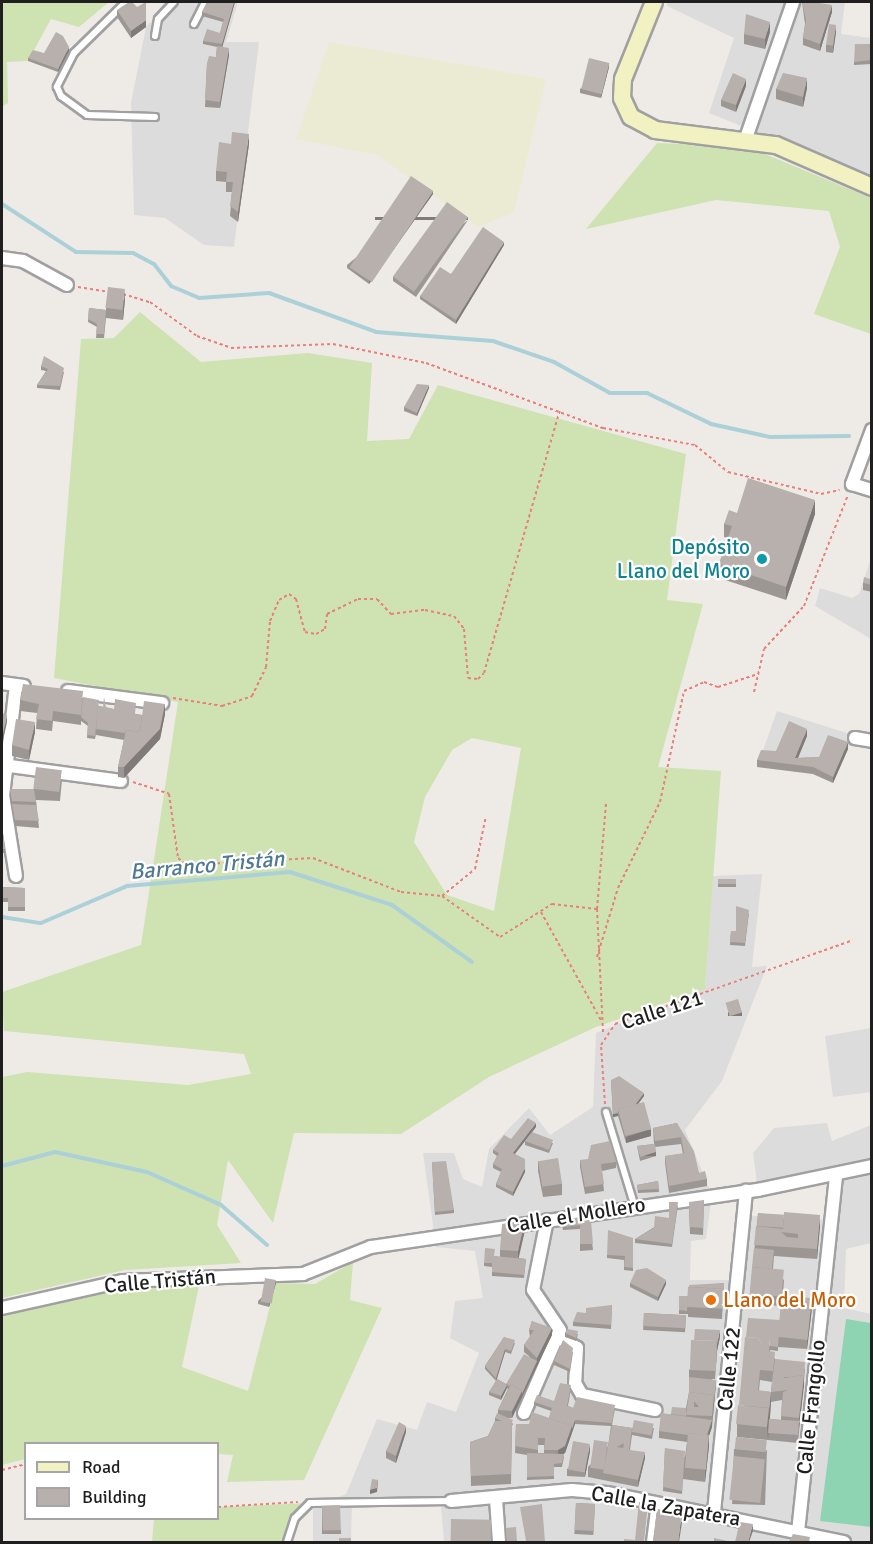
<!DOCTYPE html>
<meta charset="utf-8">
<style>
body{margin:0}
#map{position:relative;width:873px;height:1544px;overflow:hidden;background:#eeebe6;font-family:Signika,sans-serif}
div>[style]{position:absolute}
.residential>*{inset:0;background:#dddcdc}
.farmland>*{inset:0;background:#ebebd4}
.grass>*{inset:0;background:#cee2b2}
.pitch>*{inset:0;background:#8ed4b3}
.stream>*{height:4px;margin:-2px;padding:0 2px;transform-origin:2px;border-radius:2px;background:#acd0d7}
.path>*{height:2px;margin-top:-1px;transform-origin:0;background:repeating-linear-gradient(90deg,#e97f7c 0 3px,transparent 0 6px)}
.roads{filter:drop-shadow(2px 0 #a0a0a0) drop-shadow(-2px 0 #a0a0a0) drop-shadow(0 2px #a0a0a0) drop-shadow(0 -2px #a0a0a0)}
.service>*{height:6px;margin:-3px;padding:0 3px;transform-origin:3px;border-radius:3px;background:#fff}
.minor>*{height:12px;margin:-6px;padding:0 6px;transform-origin:6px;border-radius:6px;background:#fff}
.secondary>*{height:16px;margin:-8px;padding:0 8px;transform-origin:8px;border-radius:8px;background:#f2f1c1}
.wall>*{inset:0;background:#9d9794;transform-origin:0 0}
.shaded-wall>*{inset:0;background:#807b78;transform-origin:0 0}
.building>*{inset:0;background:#b7b0ac;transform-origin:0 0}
.dots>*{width:16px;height:16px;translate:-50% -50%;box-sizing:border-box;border:3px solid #fff;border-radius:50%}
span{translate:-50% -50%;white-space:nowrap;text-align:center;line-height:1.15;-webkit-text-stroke:4.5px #fff;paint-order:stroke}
.culture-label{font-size:21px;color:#0d838f}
.right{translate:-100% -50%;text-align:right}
.street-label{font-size:21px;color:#1f1f1f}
.food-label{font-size:21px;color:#c56008}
.left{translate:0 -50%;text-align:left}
.water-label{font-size:22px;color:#4f7894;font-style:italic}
.frame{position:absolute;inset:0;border:3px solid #1f1f1f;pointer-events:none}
.legend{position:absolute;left:24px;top:1442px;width:195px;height:78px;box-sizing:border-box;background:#fff;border:2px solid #a5a5a5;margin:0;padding:8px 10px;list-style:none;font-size:18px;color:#1f1f1f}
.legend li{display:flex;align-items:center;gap:12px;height:30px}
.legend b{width:30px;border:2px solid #a5a5a5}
</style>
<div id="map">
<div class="residential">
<div style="clip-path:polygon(169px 2px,238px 2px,226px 42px,259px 42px,234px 247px,204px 245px,165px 218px,134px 215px,131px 103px,146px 27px)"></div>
<div style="clip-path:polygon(667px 2px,845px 2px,841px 34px,871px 38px,871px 178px,709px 113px,734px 38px,667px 6px)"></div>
<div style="clip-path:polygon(871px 558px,871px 639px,815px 606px,820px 588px,852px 598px,859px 594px)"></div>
<div style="clip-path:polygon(777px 711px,853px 735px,833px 783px,813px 774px,757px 767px)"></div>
<div style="clip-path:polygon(762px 874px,752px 967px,767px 966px,722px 1081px,685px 1130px,712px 1195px,706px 1239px,691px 1241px,690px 1280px,729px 1280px,737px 1215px,831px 1220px,835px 1175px,758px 1190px,753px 1153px,774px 1128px,827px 1123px,832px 1141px,871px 1125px,871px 1243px,846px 1249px,844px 1308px,871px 1314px,871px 1542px,444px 1542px,441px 1506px,373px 1504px,352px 1505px,351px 1542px,313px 1542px,313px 1507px,346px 1494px,377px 1419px,417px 1430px,427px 1402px,456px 1412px,479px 1353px,450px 1338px,455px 1301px,483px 1298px,475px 1251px,436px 1247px,423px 1153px,454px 1153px,463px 1179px,482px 1187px,489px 1149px,529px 1108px,550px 1135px,593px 1107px,596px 1033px,705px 989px,713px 876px)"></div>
<div style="clip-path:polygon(871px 1028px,871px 1092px,833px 1097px,825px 1036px)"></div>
</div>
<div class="farmland">
<div style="clip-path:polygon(329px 42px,546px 79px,514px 212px,478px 227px,377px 155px,296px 139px)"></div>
</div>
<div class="grass">
<div style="clip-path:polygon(2px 2px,109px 2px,79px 27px,51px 19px,28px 61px,7px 62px,8px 103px,2px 107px)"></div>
<div style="clip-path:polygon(657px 143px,746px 146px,871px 198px,871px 334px,814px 314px,840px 247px,829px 211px,716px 200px,586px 229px)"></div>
<div style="clip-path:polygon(evenodd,140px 312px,201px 362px,308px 353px,372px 363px,367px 441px,409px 439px,438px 385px,686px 454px,667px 600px,703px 604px,658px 767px,721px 771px,705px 989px,596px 1027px,489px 1077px,401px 1134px,294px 1133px,273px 1223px,228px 1160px,217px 1225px,241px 1263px,125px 1270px,2px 1298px,2px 1077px,27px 1072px,188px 1085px,251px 1074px,244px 1054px,4px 1031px,2px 992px,141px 945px,178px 702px,54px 678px,81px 339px,114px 338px,140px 312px,472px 738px,521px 748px,494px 911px,447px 895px,414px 842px,425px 797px,452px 750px,472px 738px)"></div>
<div style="clip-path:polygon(353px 1262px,350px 1300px,382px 1308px,304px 1480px,227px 1482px,233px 1455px,218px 1454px,218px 1444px,26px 1444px,25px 1459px,2px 1465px,2px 1313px,118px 1287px,200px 1281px,182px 1367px,248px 1391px,276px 1283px,315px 1284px)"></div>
<div style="clip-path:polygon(310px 1503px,295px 1518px,290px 1542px,152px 1542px,154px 1519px,218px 1518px,218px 1507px)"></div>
</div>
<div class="pitch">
<div style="clip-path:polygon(846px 1319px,871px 1323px,871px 1527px,820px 1521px)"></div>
</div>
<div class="stream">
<div style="left:2px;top:204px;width:88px;rotate:33deg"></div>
<div style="left:76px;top:252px;width:57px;rotate:1deg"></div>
<div style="left:133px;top:253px;width:24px;rotate:28deg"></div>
<div style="left:154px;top:264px;width:28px;rotate:52deg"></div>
<div style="left:171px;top:286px;width:30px;rotate:23deg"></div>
<div style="left:199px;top:298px;width:70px;rotate:-4.1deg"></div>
<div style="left:269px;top:293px;width:114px;rotate:20deg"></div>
<div style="left:376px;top:332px;width:117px;rotate:4.4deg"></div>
<div style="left:493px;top:341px;width:65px;rotate:19deg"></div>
<div style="left:554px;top:362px;width:64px;rotate:29deg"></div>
<div style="left:610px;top:393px;width:37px"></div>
<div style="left:647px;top:393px;width:71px;rotate:25.8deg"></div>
<div style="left:711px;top:424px;width:60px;rotate:12.4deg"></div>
<div style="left:770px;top:437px;width:79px;rotate:-0.7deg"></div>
<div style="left:2px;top:917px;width:39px;rotate:9deg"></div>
<div style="left:41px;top:923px;width:94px;rotate:-23.3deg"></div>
<div style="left:127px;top:886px;width:164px;rotate:-4.9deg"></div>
<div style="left:290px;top:872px;width:107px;rotate:17.9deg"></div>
<div style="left:392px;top:905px;width:98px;rotate:35.5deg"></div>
<div style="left:2px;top:1166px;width:55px;rotate:-14.8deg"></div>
<div style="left:55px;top:1152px;width:94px;rotate:12.3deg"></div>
<div style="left:147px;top:1172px;width:81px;rotate:24deg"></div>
<div style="left:221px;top:1205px;width:61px;rotate:41deg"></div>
</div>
<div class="path">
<div style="left:78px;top:287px;width:30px;rotate:9deg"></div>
<div style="left:123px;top:294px;width:28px;rotate:17deg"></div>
<div style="left:150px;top:302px;width:58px;rotate:35.9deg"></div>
<div style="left:197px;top:336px;width:36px;rotate:19deg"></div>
<div style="left:231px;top:348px;width:102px;rotate:-2.2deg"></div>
<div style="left:333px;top:344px;width:95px;rotate:11.5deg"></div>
<div style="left:426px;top:363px;width:189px;rotate:20.2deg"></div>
<div style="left:603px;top:428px;width:94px;rotate:10.5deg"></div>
<div style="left:695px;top:445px;width:43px;rotate:39.3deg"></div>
<div style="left:728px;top:472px;width:96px;rotate:13.3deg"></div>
<div style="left:821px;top:494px;width:19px;rotate:-12deg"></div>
<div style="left:754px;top:692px;width:44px;rotate:-76.9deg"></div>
<div style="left:764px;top:649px;width:59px;rotate:-47.1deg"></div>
<div style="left:804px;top:606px;width:119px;rotate:-68.4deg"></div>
<div style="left:173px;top:698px;width:50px;rotate:9.3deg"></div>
<div style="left:222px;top:706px;width:32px;rotate:-18deg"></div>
<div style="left:252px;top:696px;width:32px;rotate:-64deg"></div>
<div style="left:266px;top:667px;width:46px;rotate:-85deg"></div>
<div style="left:270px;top:621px;width:23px;rotate:-67deg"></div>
<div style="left:279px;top:600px;width:12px;rotate:-31deg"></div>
<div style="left:289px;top:594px;width:9px;rotate:36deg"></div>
<div style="left:296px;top:599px;width:34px;rotate:75deg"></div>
<div style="left:305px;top:632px;width:11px;rotate:10deg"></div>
<div style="left:316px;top:634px;width:10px;rotate:-29deg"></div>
<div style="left:325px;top:629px;width:15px;rotate:-82deg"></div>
<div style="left:327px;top:614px;width:34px;rotate:-26deg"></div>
<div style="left:358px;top:599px;width:19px"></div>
<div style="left:377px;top:599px;width:21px;rotate:47deg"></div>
<div style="left:391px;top:614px;width:34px;rotate:-7deg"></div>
<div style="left:425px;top:610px;width:30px;rotate:12deg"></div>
<div style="left:454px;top:616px;width:16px;rotate:52deg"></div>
<div style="left:464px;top:629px;width:49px;rotate:85.3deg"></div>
<div style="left:468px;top:678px;width:10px;rotate:6deg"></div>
<div style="left:478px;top:679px;width:8px;rotate:-45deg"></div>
<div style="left:484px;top:673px;width:275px;rotate:-73.9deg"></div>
<div style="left:133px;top:782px;width:38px;rotate:18deg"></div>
<div style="left:169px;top:794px;width:65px;rotate:82deg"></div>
<div style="left:178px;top:858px;width:11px;rotate:38deg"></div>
<div style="left:187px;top:865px;width:126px;rotate:-3.2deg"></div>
<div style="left:313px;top:858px;width:94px;rotate:21.1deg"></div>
<div style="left:401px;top:892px;width:41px;rotate:5.6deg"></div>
<div style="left:442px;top:896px;width:43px;rotate:-39.3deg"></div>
<div style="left:475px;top:869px;width:54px;rotate:-78.3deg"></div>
<div style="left:442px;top:896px;width:71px;rotate:35.3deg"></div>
<div style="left:500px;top:937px;width:62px;rotate:-32.4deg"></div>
<div style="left:552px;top:904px;width:45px;rotate:6.3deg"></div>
<div style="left:597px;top:909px;width:124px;rotate:87.2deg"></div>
<div style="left:597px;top:909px;width:106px;rotate:-85.1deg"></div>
<div style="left:541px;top:912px;width:126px;rotate:61deg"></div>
<div style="left:597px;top:957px;width:72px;rotate:-73.1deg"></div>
<div style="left:618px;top:888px;width:96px;rotate:-64deg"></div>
<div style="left:660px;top:802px;width:114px;rotate:-77.8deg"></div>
<div style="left:684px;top:691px;width:22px;rotate:-24deg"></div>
<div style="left:704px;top:682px;width:15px;rotate:20deg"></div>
<div style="left:718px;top:687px;width:42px;rotate:-18deg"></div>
<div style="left:605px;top:1104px;width:59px;rotate:-93.9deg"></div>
<div style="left:601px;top:1045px;width:25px;rotate:-56deg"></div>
<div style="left:615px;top:1024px;width:252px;rotate:-19.4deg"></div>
<div style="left:2px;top:1470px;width:25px;rotate:-14deg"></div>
<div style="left:218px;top:1507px;width:80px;rotate:-3.6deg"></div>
</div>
<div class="roads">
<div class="service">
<div style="left:126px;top:2px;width:73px;rotate:135.6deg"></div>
<div style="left:74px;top:53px;width:38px;rotate:117deg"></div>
<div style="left:57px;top:87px;width:10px;rotate:66deg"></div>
<div style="left:61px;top:96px;width:32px;rotate:36deg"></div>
<div style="left:87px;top:115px;width:68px;rotate:1.7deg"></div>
<div style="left:194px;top:24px;width:25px;rotate:-63deg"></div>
<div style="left:155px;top:36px;width:17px;rotate:-80deg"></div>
<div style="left:158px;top:19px;width:23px;rotate:-47deg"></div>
<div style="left:606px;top:1112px;width:96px;rotate:73.1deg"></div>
<div style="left:287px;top:1542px;width:25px;rotate:-72deg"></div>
<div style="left:295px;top:1518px;width:21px;rotate:-45deg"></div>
<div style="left:310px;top:1503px;width:141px;rotate:-0.8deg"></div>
<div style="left:650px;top:1542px;width:40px;rotate:-82.9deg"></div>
</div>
<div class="minor">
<div style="left:746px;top:138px;width:144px;rotate:-70.9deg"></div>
<div style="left:2px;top:258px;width:21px;rotate:8deg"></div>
<div style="left:23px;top:261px;width:50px;rotate:28.6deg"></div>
<div style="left:872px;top:430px;width:58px;rotate:110.3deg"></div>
<div style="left:852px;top:484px;width:21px;rotate:17deg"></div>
<div style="left:2px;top:683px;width:22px;rotate:8deg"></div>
<div style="left:16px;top:685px;width:111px;rotate:96.7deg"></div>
<div style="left:3px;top:795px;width:82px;rotate:80.9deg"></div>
<div style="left:68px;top:691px;width:95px;rotate:7.3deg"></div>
<div style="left:855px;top:738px;width:17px;rotate:10deg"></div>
<div style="left:3px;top:765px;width:119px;rotate:7.7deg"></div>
<div style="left:2px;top:1308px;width:124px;rotate:-12.6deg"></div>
<div style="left:123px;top:1281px;width:180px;rotate:-2.2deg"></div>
<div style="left:303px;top:1274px;width:73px;rotate:-21.7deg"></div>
<div style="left:371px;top:1247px;width:391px;rotate:-8.4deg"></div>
<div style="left:758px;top:1190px;width:116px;rotate:-11.9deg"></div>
<div style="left:558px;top:1337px;width:22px;rotate:30deg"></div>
<div style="left:577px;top:1348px;width:35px;rotate:93deg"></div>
<div style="left:575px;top:1383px;width:14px;rotate:60deg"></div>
<div style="left:582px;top:1395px;width:75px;rotate:11.6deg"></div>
<div style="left:524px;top:1413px;width:90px;rotate:-66.6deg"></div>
<div style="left:560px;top:1330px;width:48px;rotate:-124deg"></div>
<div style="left:533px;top:1290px;width:71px;rotate:-78.7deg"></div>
<div style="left:496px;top:1499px;width:43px;rotate:86deg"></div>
<div style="left:451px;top:1501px;width:121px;rotate:-5.2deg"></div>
<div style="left:572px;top:1490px;width:35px;rotate:5deg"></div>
<div style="left:607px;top:1493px;width:242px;rotate:11.7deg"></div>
<div style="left:714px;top:1512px;width:323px;rotate:-84.3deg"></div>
<div style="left:798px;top:1532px;width:360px;rotate:-83.9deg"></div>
</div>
<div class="secondary">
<div style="left:654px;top:2px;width:83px;rotate:111.9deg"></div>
<div style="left:623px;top:79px;width:19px;rotate:93deg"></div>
<div style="left:622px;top:98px;width:21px;rotate:65deg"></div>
<div style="left:631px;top:117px;width:27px;rotate:28deg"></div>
<div style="left:655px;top:130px;width:122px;rotate:7.1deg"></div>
<div style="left:776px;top:145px;width:105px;rotate:23.6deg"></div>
</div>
</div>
<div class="wall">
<div style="clip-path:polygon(207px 2px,235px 2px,222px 47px,229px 55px,220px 108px,205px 107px,207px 63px,216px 57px,217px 47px,203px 44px,203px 41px,220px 33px,223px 22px,202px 16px,202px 12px)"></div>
<div style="clip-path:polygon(802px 2px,832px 12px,820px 51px,803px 45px,803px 38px,805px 24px)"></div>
<div style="clip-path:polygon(117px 10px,146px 27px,131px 38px,117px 17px)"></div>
<div style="clip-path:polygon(770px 32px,765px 49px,744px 44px,744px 34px)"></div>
<div style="clip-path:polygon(836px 32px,833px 53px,826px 52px,826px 45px)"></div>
<div style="clip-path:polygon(872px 44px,872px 64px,854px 65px,854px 62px)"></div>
<div style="clip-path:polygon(69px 51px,58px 72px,28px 61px,28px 58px,44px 53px)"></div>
<div style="clip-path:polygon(609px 67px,601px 98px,580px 93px,580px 89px)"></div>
<div style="clip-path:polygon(746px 86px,736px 112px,721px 106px,721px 100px)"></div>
<div style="clip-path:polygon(807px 88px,803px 107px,776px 99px,776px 89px)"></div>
<div style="clip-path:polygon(249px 144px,238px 222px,230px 216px,232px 192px,226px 192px,226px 182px,216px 181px,216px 171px)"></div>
<div style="clip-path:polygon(433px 194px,369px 284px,347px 268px,347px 265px)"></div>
<div style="clip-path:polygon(468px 220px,416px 297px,393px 281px,393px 277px)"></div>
<div style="clip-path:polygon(504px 245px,456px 324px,420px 299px,420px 296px,451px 274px)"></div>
<div style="clip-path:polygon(125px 299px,123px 320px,106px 318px,104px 338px,96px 338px,97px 327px,88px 322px,89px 308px,106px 310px,106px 308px)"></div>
<div style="clip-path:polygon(41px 366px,64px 372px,60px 390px,37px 388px,37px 385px,46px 371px,41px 370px)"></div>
<div style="clip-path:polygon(429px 388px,417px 416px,404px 411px,404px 407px)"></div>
<div style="clip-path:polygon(737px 513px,815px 514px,786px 600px,719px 578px,719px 564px,728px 538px,724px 537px,724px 524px)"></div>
<div style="clip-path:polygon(872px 572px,872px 592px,863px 590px,863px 583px,870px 579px)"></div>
<div style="clip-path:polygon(83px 698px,99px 706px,136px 714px,142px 715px,165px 714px,160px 739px,124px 778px,118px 777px,118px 767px,124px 740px,96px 735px,96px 734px,95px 739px,87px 738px,88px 726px,81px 721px,81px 719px,81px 725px,53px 721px,52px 731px,36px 729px,37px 713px,20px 711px,20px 700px)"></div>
<div style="clip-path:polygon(35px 732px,29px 760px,12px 756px,12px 745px)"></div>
<div style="clip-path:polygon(807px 736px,798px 758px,819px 757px,848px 749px,833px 783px,813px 774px,757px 767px,757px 760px)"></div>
<div style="clip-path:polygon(62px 780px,60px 801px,36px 800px,39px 828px,15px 826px,10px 799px,10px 789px,34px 789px)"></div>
<div style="clip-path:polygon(2px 833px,5px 849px,5px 853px,2px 853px)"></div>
<div style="left:718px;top:879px;width:18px;height:8px"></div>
<div style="clip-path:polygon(2px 887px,25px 888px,25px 911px,8px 911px,8px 902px,2px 902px)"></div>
<div style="clip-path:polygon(749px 913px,745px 946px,730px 945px,731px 931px,736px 931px)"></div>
<div style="clip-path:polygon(611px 1080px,644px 1096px,638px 1104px,651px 1136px,626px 1143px,618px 1116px,613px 1117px)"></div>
<div style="clip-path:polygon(677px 1123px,699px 1173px,707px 1179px,707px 1186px,669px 1193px,665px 1163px,665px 1156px,683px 1154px,681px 1144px,655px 1147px,656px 1156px,640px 1161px,637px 1146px,654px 1144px,653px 1128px)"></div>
<div style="clip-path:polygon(536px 1127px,515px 1154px,525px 1172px,513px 1196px,496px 1187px,496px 1184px,501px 1172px,493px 1168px,493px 1164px,497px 1156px,493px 1153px,493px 1150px)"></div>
<div style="clip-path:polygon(525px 1141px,553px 1143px,549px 1153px,525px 1145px)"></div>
<div style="clip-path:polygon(580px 1160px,616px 1162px,616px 1168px,602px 1171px,604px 1191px,585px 1194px,580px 1167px)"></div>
<div style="clip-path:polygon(538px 1161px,562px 1184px,562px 1195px,543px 1197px,538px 1171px)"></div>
<div style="clip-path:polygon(432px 1162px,454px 1210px,454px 1213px,435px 1215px)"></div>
<div style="clip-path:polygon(658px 1181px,659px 1192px,638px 1193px,637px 1185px)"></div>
<div style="clip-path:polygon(704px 1200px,703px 1235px,690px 1234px,689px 1209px)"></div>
<div style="clip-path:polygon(678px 1205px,672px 1247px,635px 1243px,635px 1239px,669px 1218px)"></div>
<div style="clip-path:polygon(evenodd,758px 1213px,820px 1226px,817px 1259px,774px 1256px,773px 1269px,784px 1280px,783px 1295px,812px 1308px,807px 1349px,778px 1347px,778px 1351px,770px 1350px,770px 1351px,775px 1359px,805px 1369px,798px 1443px,737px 1437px,737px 1424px,780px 1320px,781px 1306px,750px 1304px,750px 1294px,758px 1213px,760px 1380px,772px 1382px,771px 1392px,759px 1391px,760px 1380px,758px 1213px,782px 1400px,781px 1420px,770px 1419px,771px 1402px,782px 1400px)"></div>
<div style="clip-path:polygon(589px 1216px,593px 1250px,580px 1251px,580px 1229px,563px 1230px,561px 1220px)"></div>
<div style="clip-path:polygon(525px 1230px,518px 1258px,526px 1259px,524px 1278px,492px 1276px,492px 1267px,484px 1266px,484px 1263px,494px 1256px,500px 1257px,500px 1250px)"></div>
<div style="clip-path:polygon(633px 1238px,633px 1271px,624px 1270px,624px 1260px,607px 1258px,607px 1255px)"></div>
<div style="clip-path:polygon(276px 1283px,269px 1307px,258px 1304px,258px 1301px)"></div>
<div style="clip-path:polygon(630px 1283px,666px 1284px,658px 1301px,630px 1287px)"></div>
<div style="clip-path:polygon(724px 1283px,722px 1319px,688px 1317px,688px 1287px)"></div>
<div style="left:679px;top:1296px;width:9px;height:18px"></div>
<div style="clip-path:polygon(612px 1305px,611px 1329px,573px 1326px,573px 1322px,586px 1313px)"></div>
<div style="left:644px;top:1313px;width:42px;height:17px;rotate:3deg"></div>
<div style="clip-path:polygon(532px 1321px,552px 1335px,512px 1418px,508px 1418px,513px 1424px,512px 1426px,511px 1484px,471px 1486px,470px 1442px,488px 1436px,495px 1421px,495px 1418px,498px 1413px,498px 1410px,508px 1389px,507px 1388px,501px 1400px,489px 1395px,489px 1392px,496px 1381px,485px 1369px,485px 1366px,504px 1337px,515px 1343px,511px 1354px,505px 1352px,497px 1379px,506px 1384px,530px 1357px,524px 1352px,524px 1345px,530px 1337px,529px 1330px)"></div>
<div style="clip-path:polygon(565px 1333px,578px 1334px,576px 1341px,565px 1337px)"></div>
<div style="clip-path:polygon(720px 1337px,717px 1351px,715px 1379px,711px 1379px,716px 1383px,712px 1427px,709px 1435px,709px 1446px,705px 1482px,683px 1479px,682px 1494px,663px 1491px,665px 1448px,685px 1457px,687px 1442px,659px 1438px,659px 1431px,671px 1414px,686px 1408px,689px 1392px,689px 1370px)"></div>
<div style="clip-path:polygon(573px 1352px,570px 1372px,554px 1365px,554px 1361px)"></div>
<div style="clip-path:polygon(evenodd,571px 1389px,568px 1406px,573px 1408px,615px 1409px,612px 1425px,632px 1428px,654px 1428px,652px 1439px,632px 1435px,630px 1450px,645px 1458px,638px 1487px,588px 1477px,588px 1467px,608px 1446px,611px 1426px,575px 1424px,565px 1453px,563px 1454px,564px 1457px,562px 1467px,554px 1467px,554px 1479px,527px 1480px,527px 1455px,515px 1453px,516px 1424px,529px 1424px,549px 1418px,551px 1411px,534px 1405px,534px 1402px,554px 1401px,571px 1389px,538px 1445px,544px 1445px,544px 1453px,538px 1453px,538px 1445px)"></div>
<div style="clip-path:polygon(406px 1432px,396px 1463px,386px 1458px,386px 1451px)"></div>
<div style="left:734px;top:1449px;width:33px;height:55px;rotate:2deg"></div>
<div style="clip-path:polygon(590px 1451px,585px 1477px,567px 1476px,567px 1469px)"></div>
<div style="left:576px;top:1503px;width:19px;height:31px;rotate:3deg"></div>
<div style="clip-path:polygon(322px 1506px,341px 1530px,341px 1534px,322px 1534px)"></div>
</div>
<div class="shaded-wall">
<div style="clip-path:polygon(234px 2px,235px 2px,222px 48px,222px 44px)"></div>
<div style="clip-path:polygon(832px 5px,832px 12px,820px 51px,820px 44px)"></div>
<div style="clip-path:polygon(146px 20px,146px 27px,131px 38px,131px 31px)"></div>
<div style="clip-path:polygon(770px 22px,770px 32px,765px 49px,765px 39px)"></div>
<div style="clip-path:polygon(836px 25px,836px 32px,833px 53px,833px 46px)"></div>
<div style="clip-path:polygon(69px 47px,69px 51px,58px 72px,58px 69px)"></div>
<div style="clip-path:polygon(229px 48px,229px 55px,220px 108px,220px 102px)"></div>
<div style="clip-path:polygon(609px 63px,609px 67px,601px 98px,601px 94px)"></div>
<div style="clip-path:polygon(807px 78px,807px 88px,803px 107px,803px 97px)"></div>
<div style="clip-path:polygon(746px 79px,746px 86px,736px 112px,736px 105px)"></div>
<div style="clip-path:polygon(249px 134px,249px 144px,238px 222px,238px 212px)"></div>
<div style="clip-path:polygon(433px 191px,433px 194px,369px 284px,369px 280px)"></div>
<div style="left:468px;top:217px;width:3px;height:93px;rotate:90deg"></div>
<div style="clip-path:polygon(504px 242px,504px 245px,456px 324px,456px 320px)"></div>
<div style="clip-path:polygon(125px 289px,125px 299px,123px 320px,123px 310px)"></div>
<div style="clip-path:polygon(429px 385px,429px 388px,417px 416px,417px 413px)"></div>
<div style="clip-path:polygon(815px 500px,815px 514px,786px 600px,786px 587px)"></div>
<div style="clip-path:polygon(165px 704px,165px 714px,160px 739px,124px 778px,124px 767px)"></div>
<div style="clip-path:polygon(7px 715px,7px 722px,2px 745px,2px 738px)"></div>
<div style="clip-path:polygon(35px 722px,35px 732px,29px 760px,29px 750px)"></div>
<div style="clip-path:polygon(807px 729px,807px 736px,795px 765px,795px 758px)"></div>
<div style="clip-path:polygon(848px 742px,848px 749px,833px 783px,833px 777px)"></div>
<div style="left:742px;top:1012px;width:4px;height:14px;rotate:90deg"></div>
<div style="clip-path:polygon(644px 1093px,644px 1096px,632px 1112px,632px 1109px)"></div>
<div style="clip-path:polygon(618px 1113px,618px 1116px,613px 1117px,613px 1114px)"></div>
<div style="clip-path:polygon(536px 1123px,536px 1127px,513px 1156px,513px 1153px)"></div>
<div style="clip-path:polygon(651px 1129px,651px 1136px,626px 1143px,626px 1137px)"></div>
<div style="left:656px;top:1152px;width:4px;height:17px;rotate:90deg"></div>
<div style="clip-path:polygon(525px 1168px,525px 1172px,513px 1196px,513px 1192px)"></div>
<div style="clip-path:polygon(820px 1215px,820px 1226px,817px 1259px,817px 1249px)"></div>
<div style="clip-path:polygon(525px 1220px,525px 1230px,518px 1261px,518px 1251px)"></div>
<div style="clip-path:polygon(276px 1280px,276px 1283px,269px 1307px,269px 1303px)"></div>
<div style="clip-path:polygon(666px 1280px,666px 1284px,658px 1301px,658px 1297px)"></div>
<div style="clip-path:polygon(812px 1298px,812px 1308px,807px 1349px,807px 1339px)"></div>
<div style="clip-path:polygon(552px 1328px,552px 1335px,512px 1418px,512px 1411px,537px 1361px,537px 1358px)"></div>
<div style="clip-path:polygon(720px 1330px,720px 1337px,717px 1351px,715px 1379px,717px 1344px)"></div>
<div style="clip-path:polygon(505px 1349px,505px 1352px,496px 1381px,496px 1378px)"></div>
<div style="clip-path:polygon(804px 1375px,804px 1386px,799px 1428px,799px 1418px)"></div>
<div style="clip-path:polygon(716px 1383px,712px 1427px,714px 1395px)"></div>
<div style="clip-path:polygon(507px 1385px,507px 1388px,501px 1400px,501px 1396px)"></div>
<div style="clip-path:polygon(771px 1392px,771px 1402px,768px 1440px,767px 1427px)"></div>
<div style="clip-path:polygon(575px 1420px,575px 1424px,565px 1453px,558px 1457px,558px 1450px)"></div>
<div style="clip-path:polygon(712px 1420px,712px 1427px,706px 1445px,706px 1438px)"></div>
<div style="clip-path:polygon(406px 1426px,406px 1432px,396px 1463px,396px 1456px)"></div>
<div style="clip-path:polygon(709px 1435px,709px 1446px,705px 1482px,705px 1472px)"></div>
<div style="clip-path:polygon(590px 1444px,590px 1451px,585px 1477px,585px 1470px)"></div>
<div style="clip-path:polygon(645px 1452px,645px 1458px,638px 1487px,638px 1480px)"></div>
<div style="clip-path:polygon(378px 1480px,377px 1492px,370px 1494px,370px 1490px)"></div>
<div style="clip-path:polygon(682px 1512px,682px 1522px,679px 1542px,678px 1542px)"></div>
<div style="clip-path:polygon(753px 1524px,753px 1531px,749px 1542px,748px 1542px)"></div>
</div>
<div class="building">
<div style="clip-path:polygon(129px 2px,132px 2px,137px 7px,146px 2px,146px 20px,131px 31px,117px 10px)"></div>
<div style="clip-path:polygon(207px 2px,234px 2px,222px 44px,203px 41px,207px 29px,220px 33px,224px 19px,202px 12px)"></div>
<div style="clip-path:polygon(802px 2px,813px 2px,832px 5px,820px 44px,803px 38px,806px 20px)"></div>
<div style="clip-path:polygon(746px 14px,770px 22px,765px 39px,744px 34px)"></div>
<div style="left:829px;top:24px;width:7px;height:21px;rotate:8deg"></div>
<div style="clip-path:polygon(56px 32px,63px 36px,69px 47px,58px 69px,28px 58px,33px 50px,44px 53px)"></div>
<div style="clip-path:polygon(855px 44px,872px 44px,872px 60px,854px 62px)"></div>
<div style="clip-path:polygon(217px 46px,229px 48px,220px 102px,205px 100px,207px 63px,209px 56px,216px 57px)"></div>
<div style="left:589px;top:58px;width:21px;height:32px;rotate:14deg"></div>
<div style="clip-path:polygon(733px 73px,746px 79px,736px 105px,721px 100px)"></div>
<div style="clip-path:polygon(783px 73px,807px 78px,803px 97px,776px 89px)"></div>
<div style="clip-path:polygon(232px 132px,249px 134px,238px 212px,230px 206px,233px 182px,226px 182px,227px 172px,216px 171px,219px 142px,231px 144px)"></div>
<div style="left:411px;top:176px;width:27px;height:110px;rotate:34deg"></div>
<div style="left:447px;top:202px;width:26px;height:92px;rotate:36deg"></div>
<div style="clip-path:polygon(483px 227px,504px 242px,456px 320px,420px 296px,440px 267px,451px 274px)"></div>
<div style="left:108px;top:287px;width:17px;height:21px;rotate:7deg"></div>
<div style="clip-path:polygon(89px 308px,106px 310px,104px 334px,96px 334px,97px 324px,88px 319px)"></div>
<div style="clip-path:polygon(44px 356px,64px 368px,60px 386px,37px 385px,48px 369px,41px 366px)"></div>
<div style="clip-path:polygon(417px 384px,429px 385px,417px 413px,404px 407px)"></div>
<div style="clip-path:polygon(748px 478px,815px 500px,786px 587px,719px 564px,732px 526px,724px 524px,729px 510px,737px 513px)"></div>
<div style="clip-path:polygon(872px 572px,872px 585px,863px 583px,864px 577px,870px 579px)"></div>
<div style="clip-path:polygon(23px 684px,83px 691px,81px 715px,53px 711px,52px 721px,36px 719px,39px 704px,20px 700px)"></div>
<div style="clip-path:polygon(83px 697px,99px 700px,95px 736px,87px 735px,88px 723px,81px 717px)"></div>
<div style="clip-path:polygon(104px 697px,106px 707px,114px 709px,115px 699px,136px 703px,135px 714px,142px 715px,140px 732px,126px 730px,125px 733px,96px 729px,98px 706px,103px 707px)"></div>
<div style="clip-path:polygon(144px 701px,165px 704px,160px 729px,124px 767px,118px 767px,126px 730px,140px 732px)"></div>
<div style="clip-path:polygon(2px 713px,7px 715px,2px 738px)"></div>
<div style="clip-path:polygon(16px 719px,35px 722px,29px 750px,12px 745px)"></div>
<div style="clip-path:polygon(789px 721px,807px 729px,795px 758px,819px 757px,828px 735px,848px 742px,833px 777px,813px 767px,757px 760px,761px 750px,776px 751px)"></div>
<div style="left:36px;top:767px;width:26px;height:22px;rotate:7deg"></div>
<div style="clip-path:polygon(10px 789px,34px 789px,36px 802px,12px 801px)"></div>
<div style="clip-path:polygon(12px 804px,36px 805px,39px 821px,15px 820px)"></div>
<div style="clip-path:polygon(2px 833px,3px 833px,5px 849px,2px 849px)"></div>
<div style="left:718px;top:879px;width:18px;height:5px"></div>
<div style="clip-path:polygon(2px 887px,25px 888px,25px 907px,8px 907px,8px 898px,2px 898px)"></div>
<div style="clip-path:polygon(736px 906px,749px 910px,745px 943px,730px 942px,731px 931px,736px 931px)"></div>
<div style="left:738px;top:999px;width:14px;height:13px;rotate:73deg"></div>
<div style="clip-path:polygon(619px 1076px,644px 1093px,635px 1105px,618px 1109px,618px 1113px,613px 1114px,611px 1080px)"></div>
<div style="left:644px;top:1102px;width:28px;height:27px;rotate:75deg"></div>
<div style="clip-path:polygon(528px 1118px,536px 1123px,513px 1153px,525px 1159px,525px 1168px,513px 1192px,496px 1184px,502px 1169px,493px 1164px,499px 1153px,493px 1150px,504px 1135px,511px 1139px)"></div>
<div style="clip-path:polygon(677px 1123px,694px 1151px,699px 1173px,705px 1171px,707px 1179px,669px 1186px,665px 1156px,684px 1153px,681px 1137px,655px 1141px,653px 1128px)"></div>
<div style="clip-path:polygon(532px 1132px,553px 1140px,549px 1150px,525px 1141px)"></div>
<div style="clip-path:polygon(610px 1141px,616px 1162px,601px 1164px,604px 1184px,585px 1187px,580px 1160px,588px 1159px,591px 1145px)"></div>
<div style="clip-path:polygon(655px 1144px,656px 1152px,640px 1157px,637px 1146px)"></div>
<div style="left:558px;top:1158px;width:26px;height:20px;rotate:81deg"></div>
<div style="clip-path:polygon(446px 1161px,454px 1210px,435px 1212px,432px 1162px)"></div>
<div style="clip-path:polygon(658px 1181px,659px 1189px,638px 1190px,637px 1185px)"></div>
<div style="clip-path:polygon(704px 1200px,703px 1228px,690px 1227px,689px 1202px)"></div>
<div style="clip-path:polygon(669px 1202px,678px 1202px,672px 1244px,635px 1239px,654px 1228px,655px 1216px,669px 1218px)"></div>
<div style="clip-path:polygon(evenodd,784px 1212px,820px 1215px,817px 1249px,754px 1245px,756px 1226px,783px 1229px,784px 1212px,781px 1232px,798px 1234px,798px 1238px,787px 1237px,781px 1232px)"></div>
<div style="left:758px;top:1213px;width:26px;height:13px;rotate:4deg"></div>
<div style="clip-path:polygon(589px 1216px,590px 1221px,580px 1221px,580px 1225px,563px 1227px,561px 1220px)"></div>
<div style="clip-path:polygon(525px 1220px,518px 1251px,500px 1250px,502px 1224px)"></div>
<div style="clip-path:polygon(580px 1221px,591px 1221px,593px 1244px,580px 1244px)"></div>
<div style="clip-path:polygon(608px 1230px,633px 1238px,633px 1268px,624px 1267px,625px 1256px,607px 1255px)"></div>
<div style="clip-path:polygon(485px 1248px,495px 1249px,494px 1256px,526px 1259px,524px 1275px,492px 1272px,492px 1263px,484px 1263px)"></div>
<div style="left:754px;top:1248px;width:20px;height:19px;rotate:6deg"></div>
<div style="left:752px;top:1267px;width:32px;height:27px;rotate:5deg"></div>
<div style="clip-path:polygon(647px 1268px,666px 1280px,658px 1297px,630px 1283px,636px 1270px)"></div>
<div style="left:265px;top:1278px;width:11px;height:24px;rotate:10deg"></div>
<div style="clip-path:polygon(724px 1283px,724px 1296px,724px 1289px,689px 1287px,689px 1285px)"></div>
<div style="left:688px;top:1287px;width:36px;height:20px;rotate:3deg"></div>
<div style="left:782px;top:1295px;width:30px;height:42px;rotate:6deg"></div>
<div style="clip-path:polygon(679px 1296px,688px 1296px,687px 1311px,679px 1310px)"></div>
<div style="clip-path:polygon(612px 1305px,611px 1325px,573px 1322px,577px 1312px,586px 1313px,586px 1308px)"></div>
<div style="left:644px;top:1313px;width:42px;height:13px;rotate:3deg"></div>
<div style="clip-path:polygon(748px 1318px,780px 1320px,778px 1347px,770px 1346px,770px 1339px,762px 1339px,762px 1345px,758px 1338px,746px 1337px)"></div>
<div style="clip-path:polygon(532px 1321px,552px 1328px,537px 1358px,524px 1345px,534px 1330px,529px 1330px)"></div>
<div style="clip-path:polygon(567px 1329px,578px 1331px,576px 1338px,565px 1333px)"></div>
<div style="clip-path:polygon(695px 1329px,720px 1330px,717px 1344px,717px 1341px,694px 1340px)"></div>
<div style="clip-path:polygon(504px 1337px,515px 1340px,511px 1351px,505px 1349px,496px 1378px,485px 1366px)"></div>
<div style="clip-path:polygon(745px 1337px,758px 1338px,762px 1345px,762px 1339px,770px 1339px,769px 1351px,775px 1352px,773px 1371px,760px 1370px,758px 1390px,771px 1392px,773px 1373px,784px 1373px,784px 1378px,804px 1375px,799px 1418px,781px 1416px,783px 1392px,788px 1390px,771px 1392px,769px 1411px,769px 1408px,739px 1405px)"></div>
<div style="clip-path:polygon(563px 1340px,573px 1348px,570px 1369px,554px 1361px)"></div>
<div style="left:691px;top:1340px;width:26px;height:30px;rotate:2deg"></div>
<div style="clip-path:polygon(524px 1354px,537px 1361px,522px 1394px,522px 1391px,511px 1384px,510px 1386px,506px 1384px)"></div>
<div style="clip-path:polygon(775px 1359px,805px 1362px,804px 1379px,804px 1375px,790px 1377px,784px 1377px,784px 1373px,773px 1373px)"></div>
<div style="clip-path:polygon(689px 1377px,716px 1380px,714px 1401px,714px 1395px,689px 1392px)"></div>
<div style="clip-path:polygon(497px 1379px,507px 1385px,501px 1396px,489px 1392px)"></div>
<div style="clip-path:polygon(560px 1383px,571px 1385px,567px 1406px,573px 1408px,577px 1397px,615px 1405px,612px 1423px,575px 1420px,572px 1429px,572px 1426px,549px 1418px,552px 1408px,534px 1402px,537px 1395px,554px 1401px)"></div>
<div style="clip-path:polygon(511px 1384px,522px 1391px,512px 1411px,498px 1410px)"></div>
<div style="clip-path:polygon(evenodd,689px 1392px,714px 1395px,712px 1416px,686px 1415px,689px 1392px,694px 1401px,699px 1407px,694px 1407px,694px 1401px)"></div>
<div style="left:738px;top:1405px;width:31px;height:19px;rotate:6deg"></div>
<div style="clip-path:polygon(672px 1407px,686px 1408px,686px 1416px,671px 1414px)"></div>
<div style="clip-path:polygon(532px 1412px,572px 1426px,565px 1446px,558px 1450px,544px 1450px,545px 1438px,538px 1438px,538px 1450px,515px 1446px,516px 1424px,529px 1424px)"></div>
<div style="clip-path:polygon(497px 1413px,513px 1420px,512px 1422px,512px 1421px,502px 1421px,495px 1418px)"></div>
<div style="clip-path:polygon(661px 1413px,712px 1420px,707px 1435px,688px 1433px,688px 1435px,659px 1431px)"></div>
<div style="left:769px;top:1419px;width:30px;height:14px;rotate:4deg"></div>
<div style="left:634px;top:1420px;width:20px;height:12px;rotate:11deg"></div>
<div style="clip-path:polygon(495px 1421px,512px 1421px,511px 1474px,471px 1476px,470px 1442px,488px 1436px)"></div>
<div style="clip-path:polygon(399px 1422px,406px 1426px,396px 1456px,386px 1451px)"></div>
<div style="clip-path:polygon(evenodd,612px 1425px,632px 1428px,629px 1450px,645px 1452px,638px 1480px,603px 1473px,612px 1425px,624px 1443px,623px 1448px,617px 1447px,624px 1443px)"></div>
<div style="left:688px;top:1433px;width:21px;height:35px;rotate:5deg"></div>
<div style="left:736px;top:1437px;width:31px;height:12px;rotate:6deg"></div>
<div style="left:594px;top:1440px;width:14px;height:28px;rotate:8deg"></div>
<div style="left:573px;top:1441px;width:17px;height:29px;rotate:10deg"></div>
<div style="clip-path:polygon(665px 1448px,685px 1451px,682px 1491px,663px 1487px)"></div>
<div style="clip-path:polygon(527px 1453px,564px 1454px,562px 1463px,554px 1464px,554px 1476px,527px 1477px)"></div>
<div style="left:734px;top:1456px;width:31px;height:44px;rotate:6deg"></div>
<div style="clip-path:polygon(372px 1479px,378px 1480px,377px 1488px,370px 1490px)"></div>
<div style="clip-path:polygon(639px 1502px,648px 1503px,644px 1542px,624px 1542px,624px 1539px,635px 1540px)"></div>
<div style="left:576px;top:1503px;width:19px;height:27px;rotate:3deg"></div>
<div style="clip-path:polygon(542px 1504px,545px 1542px,536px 1542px,536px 1541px,526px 1541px,520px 1507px)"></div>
<div style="left:340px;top:1505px;width:25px;height:18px;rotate:88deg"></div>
<div style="left:657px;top:1509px;width:25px;height:33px;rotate:7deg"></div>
<div style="left:451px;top:1519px;width:40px;height:23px;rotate:1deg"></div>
<div style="clip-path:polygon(740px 1522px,753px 1524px,748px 1542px,735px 1542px)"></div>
<div style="clip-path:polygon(516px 1527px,517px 1542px,532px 1541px,532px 1542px,507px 1542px,506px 1528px)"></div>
<div style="clip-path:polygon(793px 1534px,810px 1537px,809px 1542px,789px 1542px)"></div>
<div style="left:339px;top:1538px;width:12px;height:4px"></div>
<div style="clip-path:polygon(714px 1538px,732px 1542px,714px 1542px)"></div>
</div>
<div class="dots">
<div style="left:762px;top:559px;background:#0f9aa8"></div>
<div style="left:711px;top:1300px;background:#e8710a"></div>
</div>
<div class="culture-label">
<span class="right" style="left:750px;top:559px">Depósito<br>Llano del Moro</span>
</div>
<div class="street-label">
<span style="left:662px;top:1010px;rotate:-18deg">Calle 121</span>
<span style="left:576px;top:1215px;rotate:-9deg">Calle el Mollero</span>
<span style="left:160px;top:1281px;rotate:-5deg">Calle Tristán</span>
<span style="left:729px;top:1369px;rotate:-84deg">Calle 122</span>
<span style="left:811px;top:1407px;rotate:-84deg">Calle Frangollo</span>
<span style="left:666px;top:1506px;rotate:10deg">Calle la Zapatera</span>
</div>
<div class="food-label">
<span class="left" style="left:723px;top:1300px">Llano del Moro</span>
</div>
<div class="water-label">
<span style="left:207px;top:865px;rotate:-5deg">Barranco Tristán</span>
</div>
<div class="frame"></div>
<ul class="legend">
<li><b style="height:8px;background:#f2f1c1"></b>Road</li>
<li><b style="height:16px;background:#b7b0ac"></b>Building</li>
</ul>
</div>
